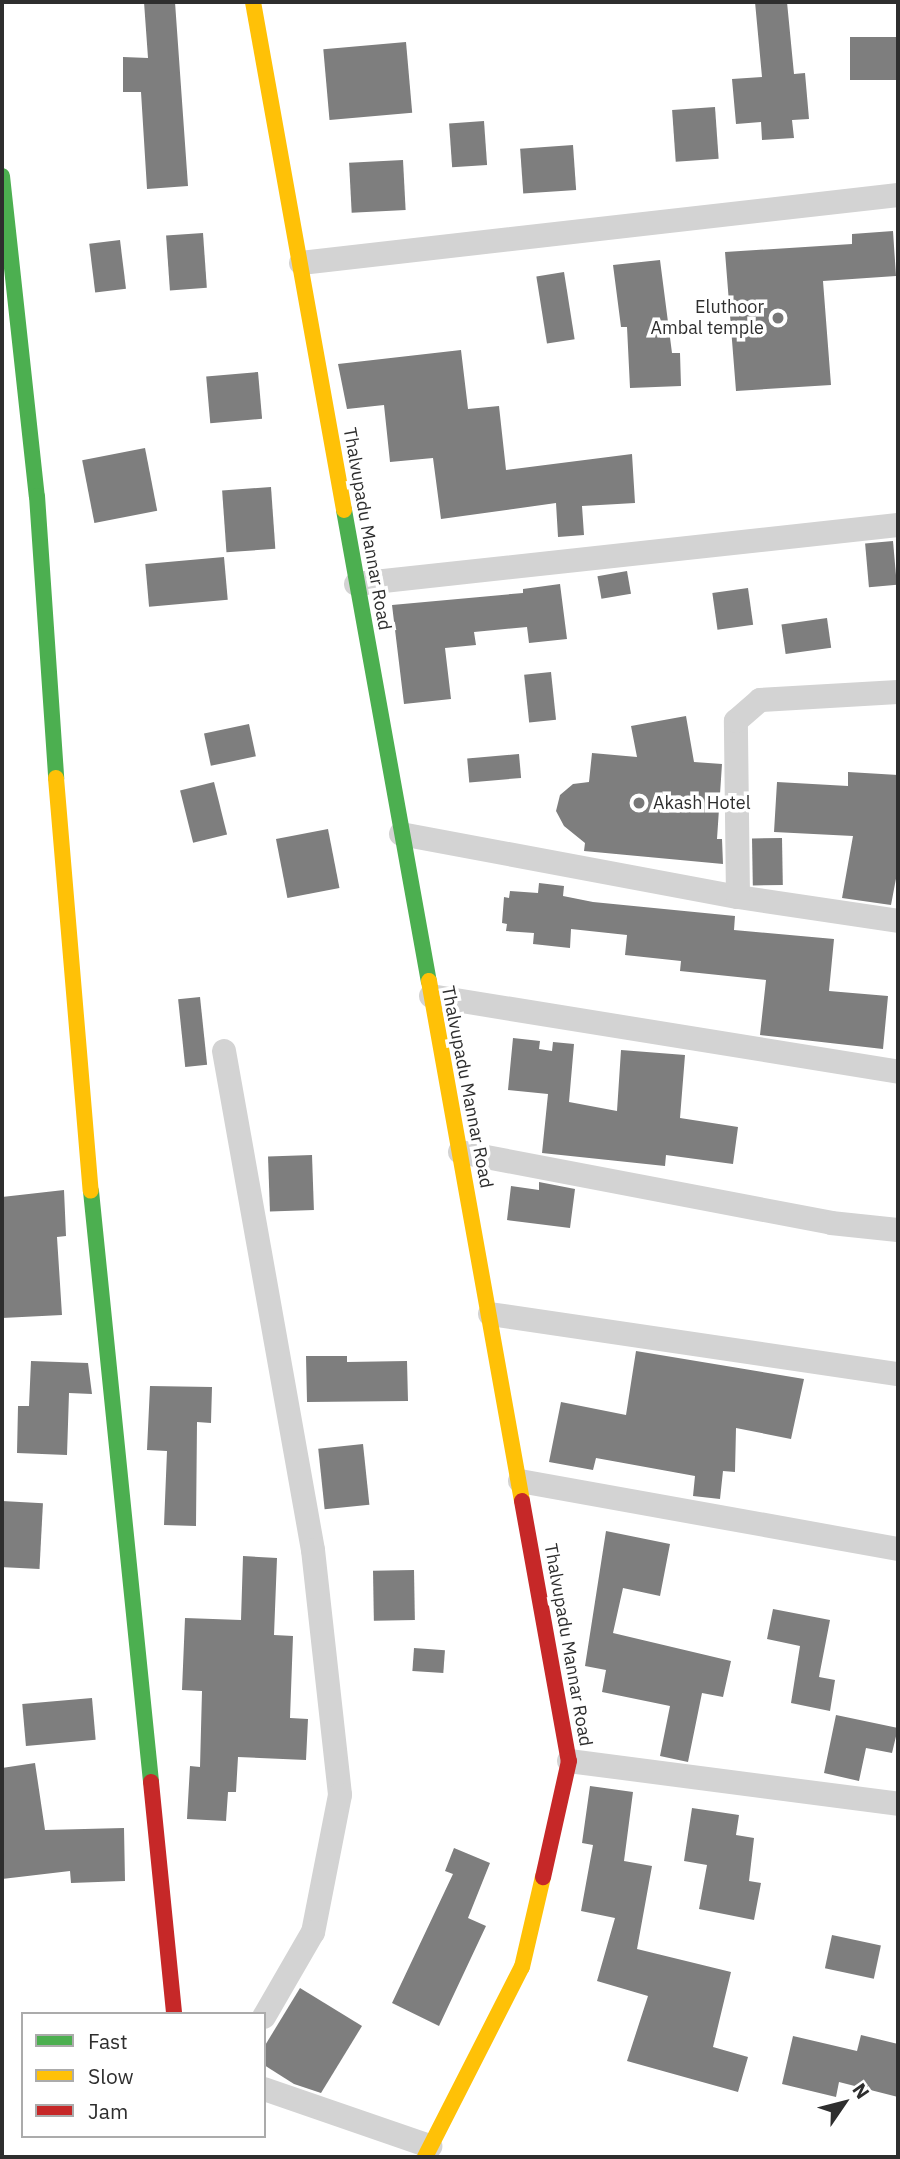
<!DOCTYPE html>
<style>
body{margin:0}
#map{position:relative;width:900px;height:2159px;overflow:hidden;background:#fff;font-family:"IBM Plex Sans",sans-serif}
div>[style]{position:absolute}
.building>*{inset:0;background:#7e7e7e;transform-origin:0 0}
.street>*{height:24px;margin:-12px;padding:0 12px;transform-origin:12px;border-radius:12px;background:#d3d3d3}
.fast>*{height:16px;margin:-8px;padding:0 8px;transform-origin:8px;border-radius:8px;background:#4caf50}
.slow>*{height:16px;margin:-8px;padding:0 8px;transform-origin:8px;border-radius:8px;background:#ffc107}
.jam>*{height:16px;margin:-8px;padding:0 8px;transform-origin:8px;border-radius:8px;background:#c62828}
.dots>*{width:19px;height:19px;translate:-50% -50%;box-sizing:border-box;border:4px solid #fff;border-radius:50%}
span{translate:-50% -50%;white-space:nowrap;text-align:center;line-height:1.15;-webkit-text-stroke:7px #fff;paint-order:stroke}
.poi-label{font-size:18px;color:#2e2e2e}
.right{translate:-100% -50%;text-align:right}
.left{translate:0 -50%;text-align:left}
.street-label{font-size:18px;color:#2e2e2e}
.frame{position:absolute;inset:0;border:4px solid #2e2e2e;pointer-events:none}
.legend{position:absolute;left:21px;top:2012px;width:245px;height:126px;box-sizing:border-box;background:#fff;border:2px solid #ababab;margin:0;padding:9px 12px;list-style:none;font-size:21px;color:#2e2e2e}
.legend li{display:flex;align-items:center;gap:14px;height:35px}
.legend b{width:35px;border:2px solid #ababab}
.north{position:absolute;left:809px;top:2068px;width:70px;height:70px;-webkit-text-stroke:5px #fff;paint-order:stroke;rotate:55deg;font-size:19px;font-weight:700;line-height:28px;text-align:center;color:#2e2e2e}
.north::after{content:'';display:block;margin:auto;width:24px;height:32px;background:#2e2e2e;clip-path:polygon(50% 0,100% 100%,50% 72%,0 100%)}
</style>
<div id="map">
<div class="building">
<div style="clip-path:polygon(144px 2px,175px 2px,188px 186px,147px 189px,141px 92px,123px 92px,123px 57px,148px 58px)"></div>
<div style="clip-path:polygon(755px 2px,787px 2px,794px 74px,805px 73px,809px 119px,792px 120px,794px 138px,762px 140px,761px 122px,736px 124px,732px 79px,762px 77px)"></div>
<div style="left:898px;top:37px;width:43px;height:48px;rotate:90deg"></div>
<div style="left:406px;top:42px;width:71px;height:83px;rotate:85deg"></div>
<div style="left:715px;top:107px;width:52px;height:43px;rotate:86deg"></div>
<div style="left:484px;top:121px;width:44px;height:35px;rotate:86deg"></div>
<div style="left:573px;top:145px;width:45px;height:53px;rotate:86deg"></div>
<div style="left:403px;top:160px;width:50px;height:54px;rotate:87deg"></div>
<div style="clip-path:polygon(893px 231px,896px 276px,823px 281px,831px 385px,736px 391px,725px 252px,852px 244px,852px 234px)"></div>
<div style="left:203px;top:233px;width:55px;height:37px;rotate:86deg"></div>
<div style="left:120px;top:240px;width:49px;height:31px;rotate:83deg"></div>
<div style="clip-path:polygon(660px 260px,672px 353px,680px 353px,681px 386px,630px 388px,627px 327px,621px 327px,613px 265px)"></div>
<div style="left:564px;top:272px;width:68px;height:28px;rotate:81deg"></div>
<div style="clip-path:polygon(461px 350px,468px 409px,499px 406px,506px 470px,632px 454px,635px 503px,582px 506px,584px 535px,558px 537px,556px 503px,441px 519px,433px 458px,390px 462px,384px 405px,347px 409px,338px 364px)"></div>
<div style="left:258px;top:372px;width:47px;height:52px;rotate:85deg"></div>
<div style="left:145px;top:448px;width:64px;height:64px;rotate:79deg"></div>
<div style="left:271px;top:487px;width:62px;height:49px;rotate:86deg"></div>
<div style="left:893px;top:541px;width:44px;height:28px;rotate:85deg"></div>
<div style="left:224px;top:557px;width:43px;height:79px;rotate:85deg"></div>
<div style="left:627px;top:571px;width:23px;height:30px;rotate:80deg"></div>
<div style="clip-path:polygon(560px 584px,567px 639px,529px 643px,527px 627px,474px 632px,476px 645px,445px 648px,451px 699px,404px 704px,392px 605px,523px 593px,523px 589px)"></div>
<div style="left:748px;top:588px;width:37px;height:36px;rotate:82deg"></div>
<div style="left:827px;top:618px;width:30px;height:46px;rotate:82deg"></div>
<div style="left:551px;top:672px;width:48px;height:27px;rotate:84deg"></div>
<div style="clip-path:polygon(686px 716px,694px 762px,722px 764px,717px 839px,722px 839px,723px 864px,584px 851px,585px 843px,564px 826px,556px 811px,560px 795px,573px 784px,589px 782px,592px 753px,637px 757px,631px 726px)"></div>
<div style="left:249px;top:724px;width:33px;height:46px;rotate:78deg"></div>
<div style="left:519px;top:754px;width:24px;height:52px;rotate:85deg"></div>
<div style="clip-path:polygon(848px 772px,898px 775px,898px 868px,891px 905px,842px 898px,853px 836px,774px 832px,777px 782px,848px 786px)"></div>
<div style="left:214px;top:782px;width:54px;height:35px;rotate:76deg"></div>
<div style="left:328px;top:829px;width:60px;height:53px;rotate:79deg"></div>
<div style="left:782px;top:838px;width:47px;height:30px;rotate:89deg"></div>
<div style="clip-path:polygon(539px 883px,564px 886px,563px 896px,593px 902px,735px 916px,734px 930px,834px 939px,829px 991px,888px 996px,883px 1049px,760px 1035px,766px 980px,680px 971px,681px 961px,625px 955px,627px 935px,571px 929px,570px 948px,533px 944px,534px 933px,506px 931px,507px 924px,502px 923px,504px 897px,509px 898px,510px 891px,538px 893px)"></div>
<div style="left:200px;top:997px;width:68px;height:22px;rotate:84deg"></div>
<div style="clip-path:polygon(513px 1038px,540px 1041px,539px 1049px,552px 1051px,553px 1042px,574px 1044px,569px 1102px,617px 1111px,621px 1050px,685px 1055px,680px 1118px,738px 1127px,733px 1164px,666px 1155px,665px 1166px,542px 1153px,548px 1094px,508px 1090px)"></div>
<div style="left:312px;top:1155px;width:55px;height:44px;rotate:88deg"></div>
<div style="clip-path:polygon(539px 1182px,575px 1189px,570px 1228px,507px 1220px,511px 1186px,539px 1190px)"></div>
<div style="clip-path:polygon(64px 1190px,66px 1236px,57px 1237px,62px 1315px,2px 1318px,2px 1197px)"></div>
<div style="clip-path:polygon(636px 1351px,804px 1379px,791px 1439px,736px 1428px,735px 1472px,723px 1471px,720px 1499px,693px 1496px,695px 1476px,596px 1458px,593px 1470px,549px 1462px,561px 1402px,626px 1415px)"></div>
<div style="clip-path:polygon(306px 1356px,347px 1356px,347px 1362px,407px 1361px,408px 1401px,307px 1402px)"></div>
<div style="clip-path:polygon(31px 1361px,88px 1363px,92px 1394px,69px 1393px,67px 1455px,17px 1453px,18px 1406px,29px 1406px)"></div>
<div style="clip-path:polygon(150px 1386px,212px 1387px,211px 1423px,197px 1422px,196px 1526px,164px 1525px,167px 1451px,147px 1450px)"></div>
<div style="left:363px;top:1444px;width:61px;height:45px;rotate:84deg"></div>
<div style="left:2px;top:1501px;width:41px;height:66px;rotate:3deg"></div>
<div style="clip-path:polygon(606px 1531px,670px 1544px,660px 1596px,623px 1588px,613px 1633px,731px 1661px,723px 1697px,702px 1693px,688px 1762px,660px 1756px,670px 1706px,602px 1692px,606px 1670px,585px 1666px)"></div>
<div style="clip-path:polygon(243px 1556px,277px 1558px,274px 1635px,293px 1636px,290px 1718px,308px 1719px,306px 1760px,238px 1757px,236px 1792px,228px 1792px,226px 1821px,187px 1819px,190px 1766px,200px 1767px,202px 1691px,182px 1690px,185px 1618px,241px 1620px)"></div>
<div style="left:414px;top:1570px;width:50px;height:41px;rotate:89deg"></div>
<div style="clip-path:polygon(773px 1609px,830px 1620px,819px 1677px,835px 1680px,830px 1711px,791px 1703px,800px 1646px,767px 1639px)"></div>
<div style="left:414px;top:1648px;width:31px;height:23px;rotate:4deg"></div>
<div style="left:92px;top:1698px;width:42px;height:70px;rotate:85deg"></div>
<div style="clip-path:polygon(836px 1715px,898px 1728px,892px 1753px,866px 1748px,859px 1781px,824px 1773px)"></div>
<div style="clip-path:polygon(35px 1763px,45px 1830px,124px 1828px,125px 1881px,71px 1883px,70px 1871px,2px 1879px,2px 1768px)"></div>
<div style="clip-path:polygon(590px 1786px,633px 1792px,624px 1861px,652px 1866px,637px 1949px,731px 1972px,713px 2047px,748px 2057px,738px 2092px,627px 2061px,648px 1996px,597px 1981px,615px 1918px,581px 1911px,593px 1845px,582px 1843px)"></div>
<div style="clip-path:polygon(692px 1808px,739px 1815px,736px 1835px,754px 1838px,749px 1881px,761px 1883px,754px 1920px,699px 1909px,707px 1865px,684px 1861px)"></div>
<div style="clip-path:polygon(454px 1848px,490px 1863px,468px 1918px,486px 1926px,439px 2026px,392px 2003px,453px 1874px,445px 1871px)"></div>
<div style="left:832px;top:1935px;width:50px;height:34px;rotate:12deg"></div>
<div style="clip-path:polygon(300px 1988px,362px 2026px,321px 2093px,294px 2084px,264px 2065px,264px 2047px)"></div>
<div style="clip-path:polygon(861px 2035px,898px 2044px,898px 2097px,839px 2082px,836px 2097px,782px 2084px,793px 2036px,857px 2051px)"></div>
</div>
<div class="street">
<div style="left:301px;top:263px;width:601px;rotate:-6.5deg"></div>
<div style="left:356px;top:584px;width:545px;rotate:-6.21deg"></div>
<div style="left:401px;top:834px;width:343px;rotate:10.6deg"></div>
<div style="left:738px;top:897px;width:162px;rotate:8.5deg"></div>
<div style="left:738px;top:897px;width:176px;rotate:-90.7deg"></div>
<div style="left:736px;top:721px;width:32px;rotate:-41deg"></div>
<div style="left:760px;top:700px;width:138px;rotate:-3.3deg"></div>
<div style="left:431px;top:996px;width:473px;rotate:9.2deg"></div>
<div style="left:224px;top:1051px;width:507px;rotate:79.89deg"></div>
<div style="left:313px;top:1550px;width:246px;rotate:83.7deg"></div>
<div style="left:340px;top:1795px;width:140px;rotate:101.1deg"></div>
<div style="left:313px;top:1932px;width:98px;rotate:120deg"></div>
<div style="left:460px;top:1152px;width:378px;rotate:10.8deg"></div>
<div style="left:831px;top:1223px;width:67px;rotate:6deg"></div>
<div style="left:490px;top:1314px;width:412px;rotate:8.4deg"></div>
<div style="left:520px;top:1481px;width:384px;rotate:10.2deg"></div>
<div style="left:569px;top:1761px;width:332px;rotate:7.4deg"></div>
<div style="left:264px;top:2089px;width:176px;rotate:19deg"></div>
</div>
<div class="fast">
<div style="left:2px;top:176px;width:322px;rotate:83.8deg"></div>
<div style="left:37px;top:496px;width:283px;rotate:86.1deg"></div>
<div style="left:344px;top:510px;width:479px;rotate:79.8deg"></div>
<div style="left:91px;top:1191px;width:594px;rotate:84.2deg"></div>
</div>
<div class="slow">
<div style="left:253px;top:2px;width:516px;rotate:79.84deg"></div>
<div style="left:56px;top:778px;width:414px;rotate:85.2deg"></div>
<div style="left:429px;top:981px;width:528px;rotate:79.86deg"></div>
<div style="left:425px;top:2157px;width:213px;rotate:-63deg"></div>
<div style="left:522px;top:1967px;width:92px;rotate:-76.9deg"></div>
</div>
<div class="jam">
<div style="left:522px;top:1501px;width:264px;rotate:79.8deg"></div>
<div style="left:569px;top:1761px;width:119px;rotate:102.6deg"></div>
<div style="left:151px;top:1782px;width:233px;rotate:84.3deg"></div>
</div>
<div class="dots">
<div style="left:778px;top:318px;background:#777"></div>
<div style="left:639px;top:803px;background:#777"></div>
</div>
<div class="poi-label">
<span class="right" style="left:764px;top:318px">Eluthoor<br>Ambal temple</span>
<span class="left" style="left:653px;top:803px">Akash Hotel</span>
</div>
<div class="street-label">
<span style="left:367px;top:529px;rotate:80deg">Thalvupadu Mannar Road</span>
<span style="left:467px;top:1087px;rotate:79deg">Thalvupadu Mannar Road</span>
<span style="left:568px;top:1645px;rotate:80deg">Thalvupadu Mannar Road</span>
</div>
<div class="frame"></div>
<ul class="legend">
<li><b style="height:9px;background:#4caf50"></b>Fast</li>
<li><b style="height:9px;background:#ffc107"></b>Slow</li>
<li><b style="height:9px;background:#c62828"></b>Jam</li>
</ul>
<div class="north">N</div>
</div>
